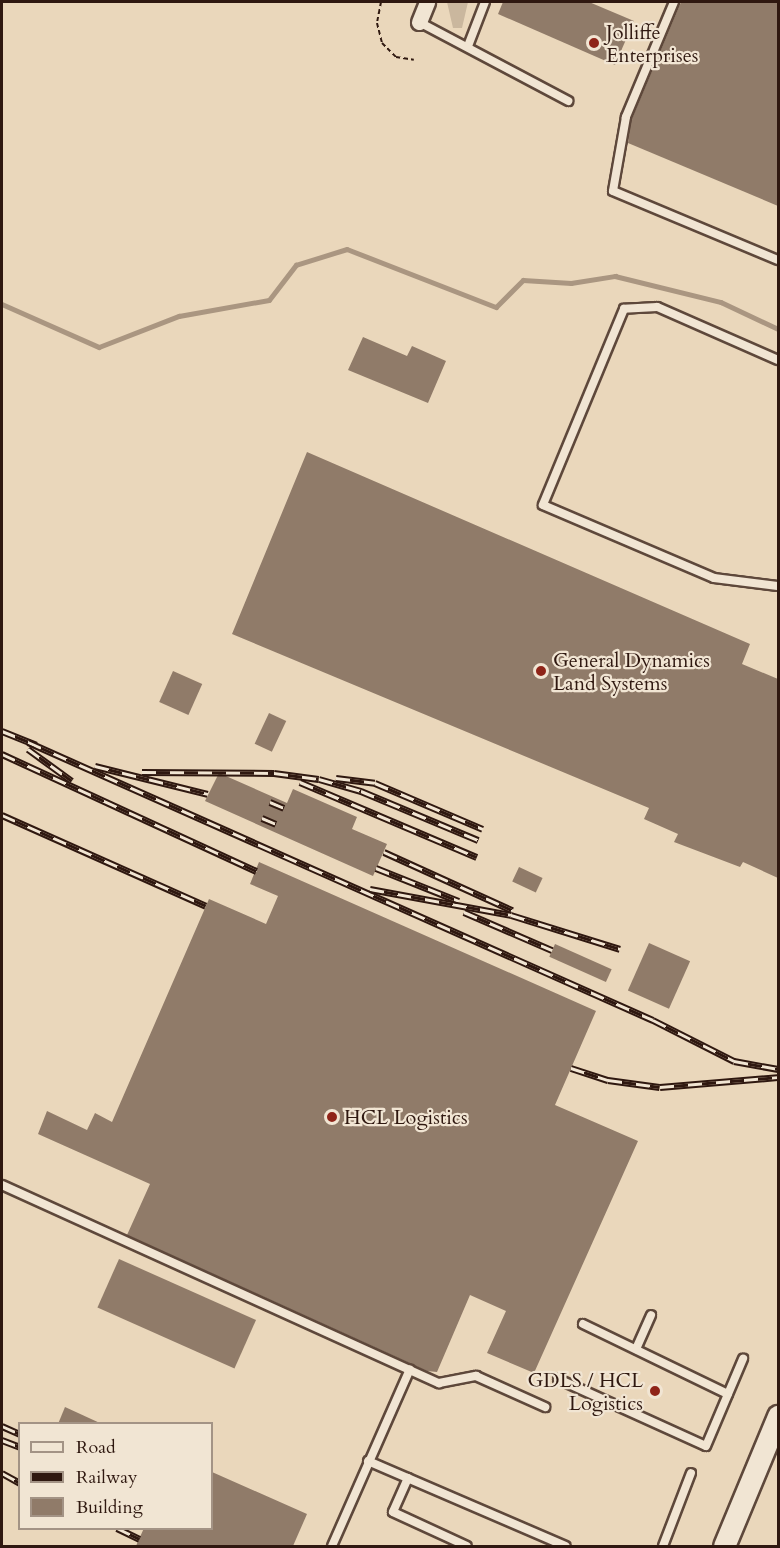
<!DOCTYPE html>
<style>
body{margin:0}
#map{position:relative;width:780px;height:1548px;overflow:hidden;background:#ead7bb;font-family:Cardo,serif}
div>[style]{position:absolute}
.green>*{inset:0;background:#cab79e}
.stream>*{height:4.5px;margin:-2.25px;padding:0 2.25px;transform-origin:2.25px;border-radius:2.25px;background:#aa9681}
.building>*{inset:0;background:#907b69;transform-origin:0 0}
.path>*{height:2px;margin-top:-1px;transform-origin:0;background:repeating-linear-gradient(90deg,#2f1810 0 4.5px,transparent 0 7.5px)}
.roads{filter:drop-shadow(2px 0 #5e483b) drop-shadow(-2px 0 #5e483b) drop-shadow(0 2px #5e483b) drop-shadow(0 -2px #5e483b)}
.service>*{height:8px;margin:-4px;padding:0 4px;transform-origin:4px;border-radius:4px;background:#f1e5d3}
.minor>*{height:15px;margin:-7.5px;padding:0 7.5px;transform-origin:7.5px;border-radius:7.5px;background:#f1e5d3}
.secondary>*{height:21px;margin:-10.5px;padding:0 10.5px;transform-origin:10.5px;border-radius:10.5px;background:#f1e5d3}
.rail>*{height:7px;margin-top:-3.5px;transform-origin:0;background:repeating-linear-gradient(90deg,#f1e5d3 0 14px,#2f1810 0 28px);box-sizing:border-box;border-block:2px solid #2f1810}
.dots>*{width:16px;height:16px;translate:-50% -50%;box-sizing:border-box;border:3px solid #f1e5d3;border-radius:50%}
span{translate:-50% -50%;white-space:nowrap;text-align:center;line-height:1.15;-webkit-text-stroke:4.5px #f1e5d3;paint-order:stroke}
.poi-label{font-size:20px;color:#2f1810}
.left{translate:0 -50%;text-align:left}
.right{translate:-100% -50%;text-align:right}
.frame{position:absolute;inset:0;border:3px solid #2f1810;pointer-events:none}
.legend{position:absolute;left:18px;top:1422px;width:195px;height:108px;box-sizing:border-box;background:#f1e5d3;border:2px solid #a39385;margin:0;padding:8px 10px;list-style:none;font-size:18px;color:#2f1810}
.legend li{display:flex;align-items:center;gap:12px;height:30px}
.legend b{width:30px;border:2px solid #a39385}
</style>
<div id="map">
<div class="green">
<div style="clip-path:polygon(447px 2px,468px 2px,462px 28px,453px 28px)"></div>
</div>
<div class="stream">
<div style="left:2px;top:304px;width:106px;rotate:23.9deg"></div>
<div style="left:99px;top:347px;width:86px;rotate:-21.2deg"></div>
<div style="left:179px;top:316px;width:91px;rotate:-10.1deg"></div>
<div style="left:269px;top:300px;width:44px;rotate:-52.4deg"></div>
<div style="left:296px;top:265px;width:53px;rotate:-17.4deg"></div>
<div style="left:347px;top:249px;width:160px;rotate:21.3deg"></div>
<div style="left:496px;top:307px;width:38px;rotate:-45deg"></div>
<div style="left:523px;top:280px;width:48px;rotate:3.6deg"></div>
<div style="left:571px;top:283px;width:45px;rotate:-9deg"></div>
<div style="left:615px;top:276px;width:109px;rotate:13.8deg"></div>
<div style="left:721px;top:302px;width:63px;rotate:25.3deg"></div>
</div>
<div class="building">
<div style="clip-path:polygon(503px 2px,589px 2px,634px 21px,615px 65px,498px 14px)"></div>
<div style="clip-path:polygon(681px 2px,778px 2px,778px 206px,628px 143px,631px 121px)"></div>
<div style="clip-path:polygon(363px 337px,407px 356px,412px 346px,446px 361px,428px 403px,348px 370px)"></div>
<div style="clip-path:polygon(307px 452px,750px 644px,742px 664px,778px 679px,778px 878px,743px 862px,740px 867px,674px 842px,678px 834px,644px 819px,649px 808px,232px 634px)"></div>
<div style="left:173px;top:671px;width:32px;height:34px;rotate:24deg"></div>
<div style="left:269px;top:713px;width:19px;height:34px;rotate:25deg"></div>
<div style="clip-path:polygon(219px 773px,287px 803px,293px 789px,357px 817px,352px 829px,387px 844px,373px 876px,205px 801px)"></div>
<div style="clip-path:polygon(259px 862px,596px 1011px,555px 1105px,638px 1141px,534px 1373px,487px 1353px,506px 1311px,470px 1295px,437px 1372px,427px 1371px,127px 1235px,150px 1184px,38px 1134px,47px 1111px,87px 1130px,95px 1113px,112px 1122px,209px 899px,266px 924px,278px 896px,250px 884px)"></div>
<div style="left:519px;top:867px;width:26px;height:16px;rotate:25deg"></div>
<div style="left:649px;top:943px;width:45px;height:52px;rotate:24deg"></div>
<div style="left:555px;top:944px;width:62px;height:14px;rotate:24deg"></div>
<div style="left:119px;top:1259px;width:150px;height:53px;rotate:24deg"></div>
<div style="clip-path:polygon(65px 1407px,102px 1424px,58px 1424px)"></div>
<div style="clip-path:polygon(212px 1472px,307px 1514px,293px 1546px,136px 1546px,144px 1528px,212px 1528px)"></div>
</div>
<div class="path">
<div style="left:381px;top:2px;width:21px;rotate:101deg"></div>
<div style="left:377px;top:23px;width:21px;rotate:76deg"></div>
<div style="left:382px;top:43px;width:20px;rotate:45deg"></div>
<div style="left:396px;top:57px;width:18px;rotate:9deg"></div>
</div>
<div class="roads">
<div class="service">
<div style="left:674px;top:2px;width:125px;rotate:112.7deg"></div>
<div style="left:626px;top:117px;width:75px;rotate:100deg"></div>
<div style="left:613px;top:191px;width:179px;rotate:22.7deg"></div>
<div style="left:419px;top:22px;width:169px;rotate:27.9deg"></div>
<div style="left:468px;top:46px;width:47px;rotate:-68.9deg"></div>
<div style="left:778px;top:360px;width:132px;rotate:-156.3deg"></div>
<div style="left:657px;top:307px;width:33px;rotate:177deg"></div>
<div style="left:624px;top:309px;width:212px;rotate:112.5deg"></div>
<div style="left:543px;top:505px;width:186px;rotate:23.1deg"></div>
<div style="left:714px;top:578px;width:64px;rotate:7.1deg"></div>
<div style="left:2px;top:1185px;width:480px;rotate:24.4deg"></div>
<div style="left:439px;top:1383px;width:38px;rotate:-11deg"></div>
<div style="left:476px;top:1376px;width:76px;rotate:24.2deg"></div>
<div style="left:583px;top:1324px;width:161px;rotate:25.8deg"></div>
<div style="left:636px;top:1349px;width:37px;rotate:-66deg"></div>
<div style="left:558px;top:1379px;width:162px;rotate:24.4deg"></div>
<div style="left:706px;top:1446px;width:95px;rotate:-67deg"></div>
<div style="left:368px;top:1461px;width:215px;rotate:23.3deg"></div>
<div style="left:408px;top:1478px;width:37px;rotate:114deg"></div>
<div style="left:393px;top:1512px;width:81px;rotate:24.7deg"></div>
<div style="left:332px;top:1546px;width:193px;rotate:-66.2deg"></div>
<div style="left:663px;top:1546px;width:78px;rotate:-69deg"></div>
</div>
<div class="minor">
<div style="left:419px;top:22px;width:22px;rotate:-68deg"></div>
</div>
<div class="secondary">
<div style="left:724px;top:1546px;width:141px;rotate:-67.4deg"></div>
</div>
</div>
<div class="rail">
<div style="left:2px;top:731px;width:37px;rotate:22deg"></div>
<div style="left:28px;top:742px;width:684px;rotate:23.98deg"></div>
<div style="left:653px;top:1020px;width:91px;rotate:26.8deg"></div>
<div style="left:734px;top:1061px;width:45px;rotate:10.3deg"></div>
<div style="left:28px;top:749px;width:54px;rotate:36deg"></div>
<div style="left:2px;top:754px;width:280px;rotate:24.7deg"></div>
<div style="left:95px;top:766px;width:116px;rotate:13.9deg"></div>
<div style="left:142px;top:772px;width:132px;rotate:0.4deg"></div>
<div style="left:274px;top:773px;width:45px;rotate:7.6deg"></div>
<div style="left:319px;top:779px;width:44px;rotate:15.9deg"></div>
<div style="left:361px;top:791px;width:127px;rotate:22.7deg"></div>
<div style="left:336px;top:778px;width:39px;rotate:7deg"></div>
<div style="left:375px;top:783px;width:117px;rotate:23.1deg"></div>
<div style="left:300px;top:782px;width:192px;rotate:23deg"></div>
<div style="left:270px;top:802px;width:15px;rotate:23deg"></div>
<div style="left:2px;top:815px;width:223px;rotate:24deg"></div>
<div style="left:262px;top:818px;width:15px;rotate:23deg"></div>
<div style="left:384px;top:852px;width:141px;rotate:24.4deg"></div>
<div style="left:376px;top:868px;width:89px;rotate:21.7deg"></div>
<div style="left:370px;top:889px;width:143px;rotate:10.4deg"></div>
<div style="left:511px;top:915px;width:114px;rotate:17.3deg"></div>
<div style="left:464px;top:912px;width:96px;rotate:23.4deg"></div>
<div style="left:571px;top:1068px;width:39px;rotate:18deg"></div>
<div style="left:608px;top:1080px;width:52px;rotate:7.7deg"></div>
<div style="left:660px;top:1087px;width:118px;rotate:-4.8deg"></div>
<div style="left:2px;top:1426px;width:20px;rotate:24deg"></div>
<div style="left:2px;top:1440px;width:19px;rotate:21deg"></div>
<div style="left:2px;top:1473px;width:21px;rotate:29deg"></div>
<div style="left:117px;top:1528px;width:25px;rotate:26deg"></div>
</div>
<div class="dots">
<div style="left:594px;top:43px;background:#8f2418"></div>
<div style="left:541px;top:671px;background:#8f2418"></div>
<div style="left:332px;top:1117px;background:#8f2418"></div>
<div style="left:655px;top:1391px;background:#8f2418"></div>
</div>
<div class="poi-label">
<span class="left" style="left:606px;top:44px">Jolliffe<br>Enterprises</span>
<span class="left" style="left:553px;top:672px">General Dynamics<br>Land Systems</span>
<span class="left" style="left:344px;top:1117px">HCL Logistics</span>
<span class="right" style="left:643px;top:1392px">GDLS / HCL<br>Logistics</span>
</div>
<div class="frame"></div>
<ul class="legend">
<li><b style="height:8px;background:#f1e5d3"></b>Road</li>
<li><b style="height:8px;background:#2f1810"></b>Railway</li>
<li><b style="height:16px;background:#907b69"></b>Building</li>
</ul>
</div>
